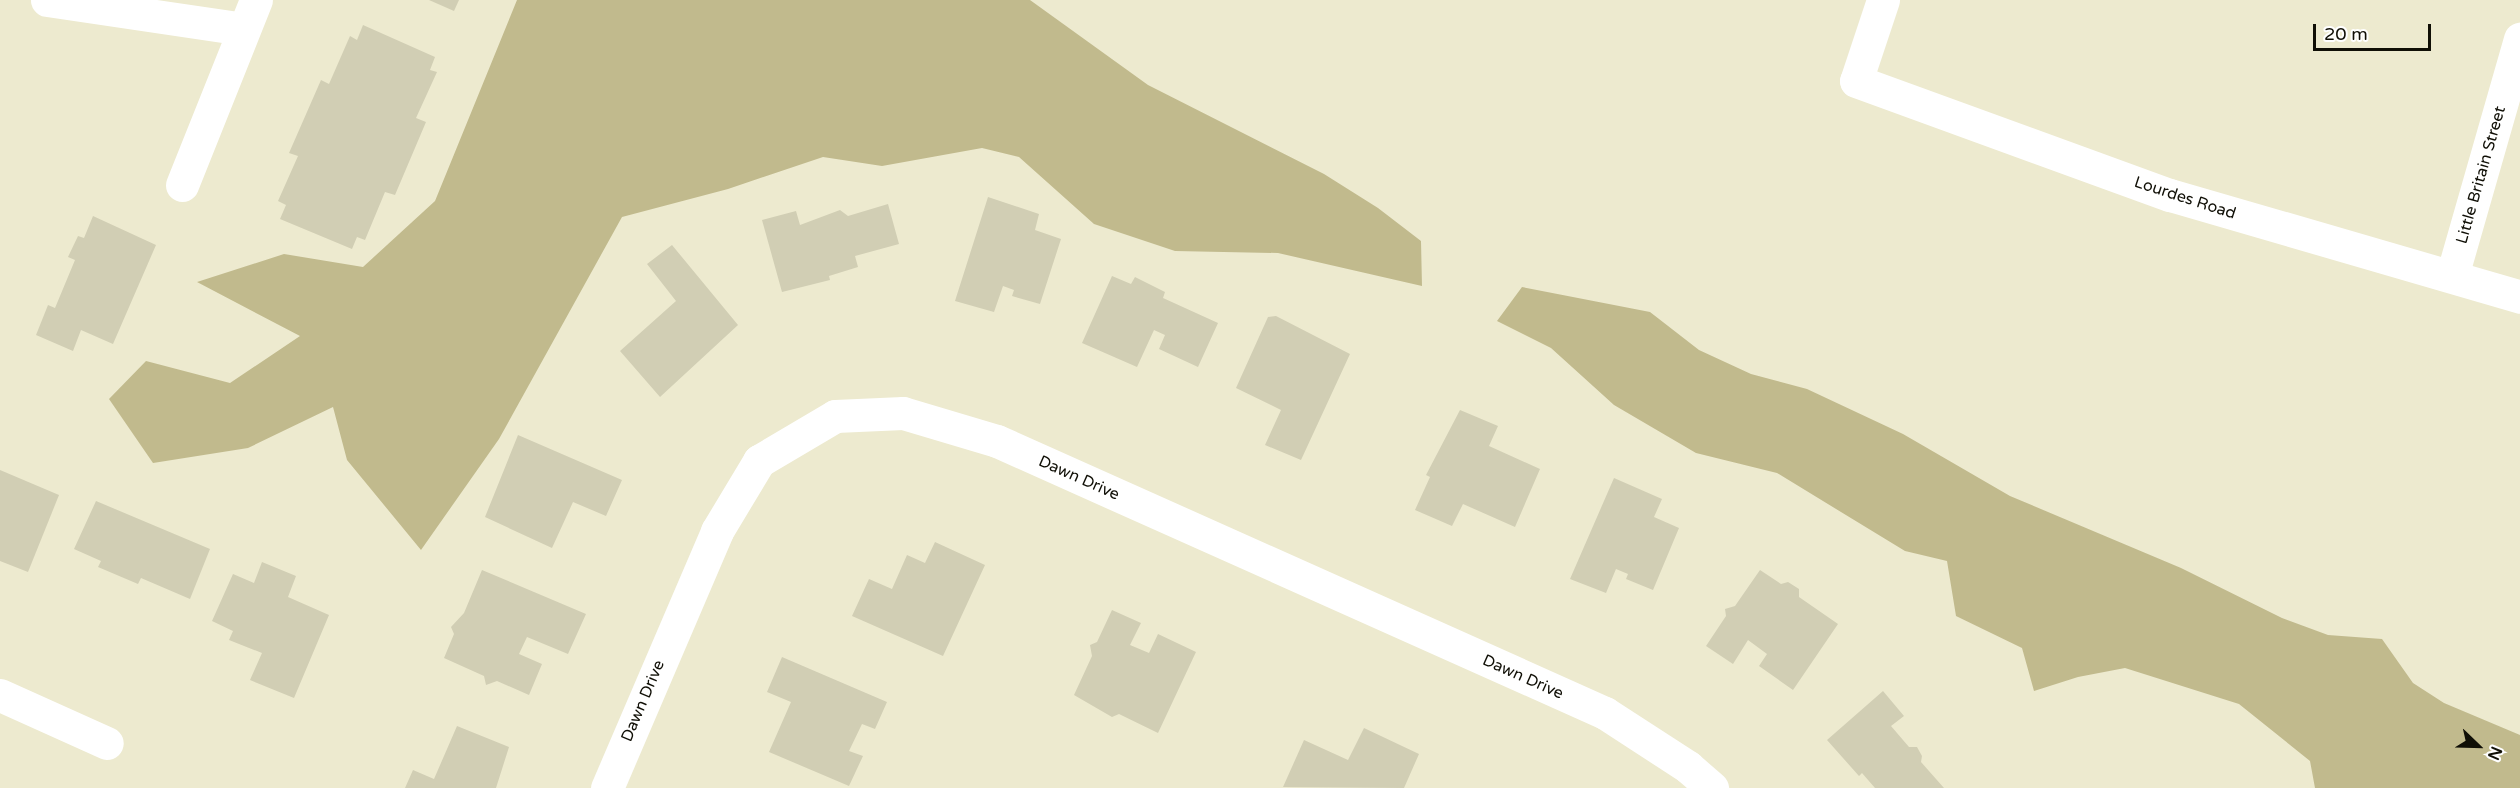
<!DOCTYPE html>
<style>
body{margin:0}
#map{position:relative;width:2520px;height:788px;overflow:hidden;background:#edeacf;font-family:"Varela Round",sans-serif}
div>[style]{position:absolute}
.green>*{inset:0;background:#c1ba8d}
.building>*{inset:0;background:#d1ceb4}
.minor>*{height:33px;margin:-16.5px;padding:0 16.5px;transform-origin:16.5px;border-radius:16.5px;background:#fff}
span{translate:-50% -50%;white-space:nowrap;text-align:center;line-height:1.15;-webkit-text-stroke:5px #fff;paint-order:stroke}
.street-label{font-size:16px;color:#100f06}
.north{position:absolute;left:2448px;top:716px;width:60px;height:60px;-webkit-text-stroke:4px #fff;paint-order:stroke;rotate:113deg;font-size:16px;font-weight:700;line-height:24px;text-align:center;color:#100f06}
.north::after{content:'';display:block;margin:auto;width:21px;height:27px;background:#100f06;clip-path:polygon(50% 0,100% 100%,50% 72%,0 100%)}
.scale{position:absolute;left:2313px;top:24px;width:118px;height:27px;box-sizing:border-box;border:3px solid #100f06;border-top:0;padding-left:8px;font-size:18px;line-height:21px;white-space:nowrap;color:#100f06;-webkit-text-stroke:4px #fff;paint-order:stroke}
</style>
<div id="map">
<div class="green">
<div style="clip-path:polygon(517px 0,1030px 0,1148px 85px,1324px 174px,1378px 208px,1421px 241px,1422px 286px,1278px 253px,1175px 251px,1094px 224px,1019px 157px,982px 148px,882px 166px,823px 157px,728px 189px,622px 217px,499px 439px,421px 550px,347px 460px,333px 407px,248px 448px,153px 463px,109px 399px,146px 361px,230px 383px,300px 336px,197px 282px,284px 254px,363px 267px,435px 201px)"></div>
<div style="clip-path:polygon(1522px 287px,1650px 312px,1699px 350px,1751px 374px,1807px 389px,1903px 434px,2010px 496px,2181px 568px,2282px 618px,2328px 635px,2382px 639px,2413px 683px,2444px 703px,2520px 735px,2520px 788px,2315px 788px,2310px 761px,2239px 704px,2125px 668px,2078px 677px,2034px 691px,2022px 648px,1956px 616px,1947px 561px,1905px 551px,1777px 473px,1696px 453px,1614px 405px,1551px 348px,1497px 321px)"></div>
</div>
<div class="building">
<div style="clip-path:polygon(429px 0,459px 0,454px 11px)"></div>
<div style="clip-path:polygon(363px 25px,435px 57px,430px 70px,437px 72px,416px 118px,426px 122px,395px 195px,385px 192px,365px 240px,357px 237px,352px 249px,280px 219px,286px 205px,278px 201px,298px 156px,289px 153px,321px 80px,329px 84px,350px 36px,357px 40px)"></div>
<div style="clip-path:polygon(988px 197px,1039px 214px,1035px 230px,1061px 239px,1040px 304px,1012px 296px,1014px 290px,1003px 286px,994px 312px,955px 301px)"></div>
<div style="clip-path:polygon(888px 204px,899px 244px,855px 256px,858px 267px,829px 276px,830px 280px,782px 292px,762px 220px,796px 211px,800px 225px,840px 210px,848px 216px)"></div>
<div style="clip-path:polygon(93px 216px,156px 245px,113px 344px,81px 330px,73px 351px,36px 335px,48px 305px,55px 308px,75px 260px,68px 257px,78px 236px,84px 238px)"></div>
<div style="clip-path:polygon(672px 245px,738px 325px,660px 397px,620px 351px,676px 301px,647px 264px)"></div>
<div style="clip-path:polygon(1112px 276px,1131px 284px,1135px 277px,1165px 292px,1163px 298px,1218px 323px,1198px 367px,1159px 349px,1165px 335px,1154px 330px,1137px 367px,1082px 343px)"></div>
<div style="clip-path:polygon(1276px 316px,1350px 354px,1301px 460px,1265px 445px,1281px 410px,1236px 388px,1268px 317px)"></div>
<div style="clip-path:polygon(1460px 410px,1498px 426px,1489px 446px,1540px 469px,1515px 527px,1463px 504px,1452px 526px,1415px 510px,1430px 477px,1426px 475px)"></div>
<div style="clip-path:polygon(518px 435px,622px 480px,606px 516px,573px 502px,552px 548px,485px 517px)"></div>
<div style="clip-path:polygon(0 470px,59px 495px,28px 572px,0 561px)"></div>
<div style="clip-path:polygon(1614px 478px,1662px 499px,1654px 517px,1679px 528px,1653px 590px,1626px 579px,1628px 574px,1616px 569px,1606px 593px,1570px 579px)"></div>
<div style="clip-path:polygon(96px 501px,210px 549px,190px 599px,141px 578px,138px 584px,98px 567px,101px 561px,74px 549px)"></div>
<div style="clip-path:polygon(935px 542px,985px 565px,943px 656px,852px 616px,869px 579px,892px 589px,907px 555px,925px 563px)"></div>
<div style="clip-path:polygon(262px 562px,296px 576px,288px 597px,329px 615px,294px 698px,250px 680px,262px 653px,229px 640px,233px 631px,212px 621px,233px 574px,254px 583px)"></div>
<div style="clip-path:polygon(482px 570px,586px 614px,568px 654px,527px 637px,519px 654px,542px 664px,529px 695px,497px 681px,486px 685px,484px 676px,444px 658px,454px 634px,451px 627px,464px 613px)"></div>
<div style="clip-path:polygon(1760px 570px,1781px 584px,1788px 582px,1799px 589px,1799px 597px,1838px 624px,1793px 690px,1759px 666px,1767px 654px,1748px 640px,1733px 664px,1706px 646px,1726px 616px,1725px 609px,1735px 606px)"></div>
<div style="clip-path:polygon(1112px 610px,1141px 623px,1130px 645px,1149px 653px,1158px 634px,1196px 652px,1158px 733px,1119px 714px,1112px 717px,1074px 695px,1092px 656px,1090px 645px,1097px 642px)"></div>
<div style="clip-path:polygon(782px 657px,887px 702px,875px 729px,862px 724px,849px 751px,863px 756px,849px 786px,769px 752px,791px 702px,767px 692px)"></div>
<div style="clip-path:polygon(1883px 691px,1904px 716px,1891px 726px,1909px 747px,1917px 747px,1922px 756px,1921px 762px,1944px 788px,1875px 788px,1862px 773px,1859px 776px,1827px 740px)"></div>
<div style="clip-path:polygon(457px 726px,509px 747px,496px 788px,405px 788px,413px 770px,434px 779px)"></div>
<div style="clip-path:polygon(1364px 728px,1419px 754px,1404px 788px,1283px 787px,1304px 740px,1348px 760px)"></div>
</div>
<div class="minor">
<div style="left:47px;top:0;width:198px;rotate:8.4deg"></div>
<div style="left:1883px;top:0;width:85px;rotate:108.4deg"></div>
<div style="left:1856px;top:81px;width:334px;rotate:20deg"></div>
<div style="left:2170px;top:195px;width:365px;rotate:16.2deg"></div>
<div style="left:182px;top:185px;width:199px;rotate:-68.2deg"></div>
<div style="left:2452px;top:276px;width:247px;rotate:-74deg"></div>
<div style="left:0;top:695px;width:117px;rotate:24.2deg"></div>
<div style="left:607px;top:788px;width:280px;rotate:-66.8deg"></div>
<div style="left:717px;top:531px;width:82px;rotate:-59deg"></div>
<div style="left:759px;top:461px;width:88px;rotate:-30.6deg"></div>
<div style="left:835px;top:416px;width:68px;rotate:-2.5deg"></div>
<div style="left:903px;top:413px;width:98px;rotate:16.6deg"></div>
<div style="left:997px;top:441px;width:666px;rotate:24.1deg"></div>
<div style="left:1605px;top:713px;width:99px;rotate:33deg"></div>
<div style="left:1688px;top:767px;width:32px;rotate:41deg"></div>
</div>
<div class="street-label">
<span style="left:2481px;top:175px;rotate:-74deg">Little Britain Street</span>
<span style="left:2185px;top:198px;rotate:18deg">Lourdes Road</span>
<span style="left:1079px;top:478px;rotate:24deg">Dawn Drive</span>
<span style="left:1523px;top:677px;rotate:24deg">Dawn Drive</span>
<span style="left:643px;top:701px;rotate:-67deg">Dawn Drive</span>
</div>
<div class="north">N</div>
<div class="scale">20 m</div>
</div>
